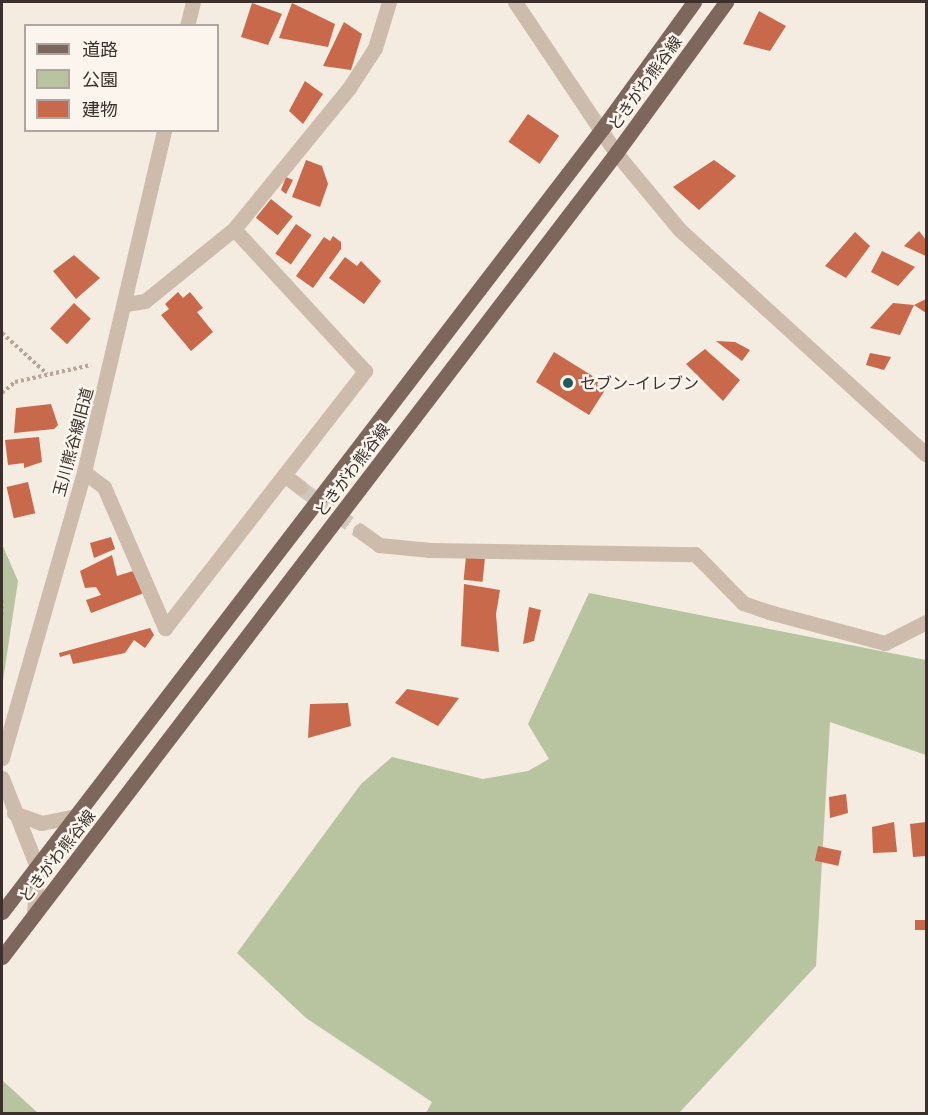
<!DOCTYPE html>
<meta charset="utf-8">
<style>
body{margin:0}
#map{position:relative;width:928px;height:1115px;overflow:hidden;background:#f4ebe1;font-family:"Titillium Web","Noto Sans JP",sans-serif}
div>[style]{position:absolute}
.green>*{inset:0;background:#b8c4a0}
.building>*{inset:0;background:#c8694b;transform-origin:0 0}
.minor-tunnel>*{height:15px;margin-top:-7.5px;transform-origin:0;background:repeating-linear-gradient(90deg,#cfc6bd 0 15px,transparent 0 23px)}
.path>*{height:4px;margin-top:-2px;transform-origin:0;background:repeating-linear-gradient(90deg,#b9a596 0 3px,transparent 0 6px)}
.minor>*{height:15px;margin:-7.5px;padding:0 7.5px;transform-origin:7.5px;border-radius:7.5px;background:#cdbbac}
.major>*{height:15px;margin:-7.5px;padding:0 7.5px;transform-origin:7.5px;border-radius:7.5px;background:#7d675c}
.dots>*{width:16px;height:16px;translate:-50% -50%;box-sizing:border-box;border:3px solid #fbf5ee;border-radius:50%}
span{translate:-50% -50%;white-space:nowrap;text-align:center;line-height:1.15;-webkit-text-stroke:5px #fbf5ee;paint-order:stroke}
.street-label{font-size:16px;color:#3b302b}
.poi-label{font-size:16px;color:#3b302b}
.left{translate:0 -50%;text-align:left}
.frame{position:absolute;inset:0;border:3px solid #3b302b;pointer-events:none}
.legend{position:absolute;left:24px;top:24px;width:195px;height:108px;box-sizing:border-box;background:#fbf5ee;border:2px solid #aea6a0;margin:0;padding:8px 10px;list-style:none;font-size:18px;color:#3b302b}
.legend li{display:flex;align-items:center;gap:12px;height:30px}
.legend b{width:30px;border:2px solid #aea6a0}
</style>
<div id="map">
<div class="green">
<div style="clip-path:polygon(2px 544px,18px 581px,2px 687px)"></div>
<div style="clip-path:polygon(589px 593px,926px 660px,926px 755px,830px 722px,816px 966px,679px 1113px,426px 1113px,432px 1102px,306px 1018px,237px 953px,361px 784px,392px 757px,483px 779px,528px 771px,549px 759px,528px 724px)"></div>
<div style="clip-path:polygon(2px 1080px,38px 1113px,2px 1113px)"></div>
</div>
<div class="building">
<div style="clip-path:polygon(252px 3px,282px 14px,268px 45px,241px 37px)"></div>
<div style="clip-path:polygon(292px 3px,335px 24px,328px 47px,279px 38px)"></div>
<div style="clip-path:polygon(759px 11px,786px 26px,770px 51px,743px 44px)"></div>
<div style="clip-path:polygon(344px 22px,362px 34px,351px 70px,323px 66px)"></div>
<div style="clip-path:polygon(305px 81px,323px 94px,303px 124px,289px 111px)"></div>
<div style="left:528px;top:114px;width:38px;height:34px;rotate:35deg"></div>
<div style="clip-path:polygon(306px 160px,322px 166px,328px 184px,320px 207px,292px 197px)"></div>
<div style="clip-path:polygon(714px 160px,736px 176px,699px 210px,673px 187px)"></div>
<div style="clip-path:polygon(286px 177px,293px 180px,286px 194px,281px 190px)"></div>
<div style="left:271px;top:199px;width:28px;height:24px;rotate:39deg"></div>
<div style="left:296px;top:224px;width:19px;height:36px;rotate:35deg"></div>
<div style="clip-path:polygon(919px 231px,926px 240px,926px 256px,904px 246px)"></div>
<div style="clip-path:polygon(855px 232px,870px 246px,846px 278px,825px 266px)"></div>
<div style="clip-path:polygon(333px 236px,341px 242px,341px 249px,313px 288px,296px 276px,324px 237px,330px 241px)"></div>
<div style="clip-path:polygon(882px 251px,915px 267px,898px 286px,871px 272px)"></div>
<div style="clip-path:polygon(74px 255px,100px 278px,76px 299px,53px 271px)"></div>
<div style="clip-path:polygon(345px 257px,357px 266px,361px 261px,381px 281px,364px 304px,329px 278px)"></div>
<div style="clip-path:polygon(178px 292px,183px 298px,190px 292px,203px 308px,197px 312px,213px 332px,191px 351px,161px 315px,169px 309px,165px 304px)"></div>
<div style="clip-path:polygon(926px 299px,926px 313px,914px 305px)"></div>
<div style="left:74px;top:303px;width:23px;height:35px;rotate:43deg"></div>
<div style="clip-path:polygon(893px 303px,914px 305px,900px 335px,870px 328px)"></div>
<div style="clip-path:polygon(716px 341px,735px 342px,750px 350px,742px 361px)"></div>
<div style="clip-path:polygon(705px 349px,740px 380px,723px 401px,686px 364px)"></div>
<div style="clip-path:polygon(554px 352px,599px 380px,597px 385px,605px 390px,589px 415px,536px 382px)"></div>
<div style="clip-path:polygon(870px 353px,891px 357px,884px 370px,866px 365px)"></div>
<div style="clip-path:polygon(51px 404px,58px 425px,54px 429px,14px 433px,16px 408px)"></div>
<div style="clip-path:polygon(39px 437px,42px 462px,24px 468px,24px 463px,8px 465px,5px 440px)"></div>
<div style="left:28px;top:482px;width:32px;height:22px;rotate:77deg"></div>
<div style="clip-path:polygon(111px 537px,115px 549px,94px 558px,90px 543px)"></div>
<div style="clip-path:polygon(112px 555px,117px 576px,133px 571px,144px 593px,91px 613px,86px 600px,101px 595px,96px 587px,85px 588px,80px 571px)"></div>
<div style="left:466px;top:557px;width:19px;height:23px;rotate:6deg"></div>
<div style="clip-path:polygon(464px 584px,500px 590px,496px 614px,499px 652px,461px 646px)"></div>
<div style="clip-path:polygon(529px 607px,541px 610px,534px 641px,523px 644px)"></div>
<div style="clip-path:polygon(150px 628px,154px 635px,145px 648px,134px 640px,125px 653px,73px 664px,70px 654px,60px 657px,59px 653px)"></div>
<div style="clip-path:polygon(407px 689px,459px 698px,438px 726px,395px 703px)"></div>
<div style="clip-path:polygon(348px 703px,351px 726px,308px 738px,310px 704px)"></div>
<div style="clip-path:polygon(846px 794px,848px 813px,830px 818px,829px 797px)"></div>
<div style="clip-path:polygon(894px 822px,897px 852px,873px 853px,872px 827px)"></div>
<div style="clip-path:polygon(926px 822px,926px 856px,913px 857px,910px 824px)"></div>
<div style="left:818px;top:846px;width:24px;height:15px;rotate:12deg"></div>
<div style="left:915px;top:920px;width:11px;height:10px"></div>
</div>
<div class="minor-tunnel">
<div style="left:300px;top:487px;width:74px;rotate:36.3deg"></div>
</div>
<div class="path">
<div style="left:2px;top:333px;width:61px;rotate:42.3deg"></div>
<div style="left:2px;top:393px;width:17px;rotate:-40deg"></div>
<div style="left:15px;top:382px;width:78px;rotate:-12.6deg"></div>
<div style="left:2px;top:600px;width:17px;rotate:90deg"></div>
</div>
<div class="minor">
<div style="left:515px;top:2px;width:182px;rotate:56.2deg"></div>
<div style="left:616px;top:153px;width:100px;rotate:50.3deg"></div>
<div style="left:680px;top:230px;width:333px;rotate:42.4deg"></div>
<div style="left:187px;top:26px;width:25px;rotate:-76deg"></div>
<div style="left:126px;top:304px;width:19px;rotate:-9deg"></div>
<div style="left:145px;top:301px;width:114px;rotate:-39deg"></div>
<div style="left:234px;top:229px;width:182px;rotate:-50.8deg"></div>
<div style="left:349px;top:88px;width:48px;rotate:-57deg"></div>
<div style="left:375px;top:48px;width:48px;rotate:-73.1deg"></div>
<div style="left:84px;top:472px;width:25px;rotate:37deg"></div>
<div style="left:104px;top:487px;width:154px;rotate:66.6deg"></div>
<div style="left:165px;top:628px;width:326px;rotate:-52.1deg"></div>
<div style="left:365px;top:371px;width:193px;rotate:-132.7deg"></div>
<div style="left:284px;top:475px;width:20px;rotate:37deg"></div>
<div style="left:360px;top:531px;width:24px;rotate:36deg"></div>
<div style="left:379px;top:545px;width:51px;rotate:5.6deg"></div>
<div style="left:430px;top:550px;width:265px;rotate:0.9deg"></div>
<div style="left:695px;top:554px;width:69px;rotate:45.6deg"></div>
<div style="left:743px;top:603px;width:28px;rotate:19deg"></div>
<div style="left:769px;top:612px;width:120px;rotate:15deg"></div>
<div style="left:885px;top:643px;width:46px;rotate:-27.1deg"></div>
<div style="left:2px;top:758px;width:298px;rotate:-74deg"></div>
<div style="left:84px;top:472px;width:351px;rotate:-76.8deg"></div>
<div style="left:2px;top:778px;width:96px;rotate:68.5deg"></div>
<div style="left:37px;top:867px;width:48px;rotate:93.6deg"></div>
<div style="left:14px;top:813px;width:29px;rotate:20deg"></div>
<div style="left:41px;top:823px;width:37px;rotate:-11deg"></div>
</div>
<div class="major">
<div style="left:2px;top:912px;width:986px;rotate:-52.54deg"></div>
<div style="left:602px;top:129px;width:157px;rotate:-54.1deg"></div>
<div style="left:2px;top:957px;width:1012px;rotate:-52.63deg"></div>
<div style="left:616px;top:153px;width:187px;rotate:-53.9deg"></div>
</div>
<div class="dots">
<div style="left:568px;top:383px;background:#1f5a5e"></div>
</div>
<div class="street-label">
<span style="left:645px;top:83px;rotate:-54deg">ときがわ熊谷線</span>
<span style="left:73px;top:442px;rotate:-75deg">玉川熊谷線旧道</span>
<span style="left:352px;top:470px;rotate:-53deg">ときがわ熊谷線</span>
<span style="left:57px;top:856px;rotate:-52deg">ときがわ熊谷線</span>
</div>
<div class="poi-label">
<span class="left" style="left:580px;top:383px">セブン-イレブン</span>
</div>
<div class="frame"></div>
<ul class="legend">
<li><b style="height:8px;background:#7d675c"></b>道路</li>
<li><b style="height:16px;background:#b8c4a0"></b>公園</li>
<li><b style="height:16px;background:#c8694b"></b>建物</li>
</ul>
</div>
